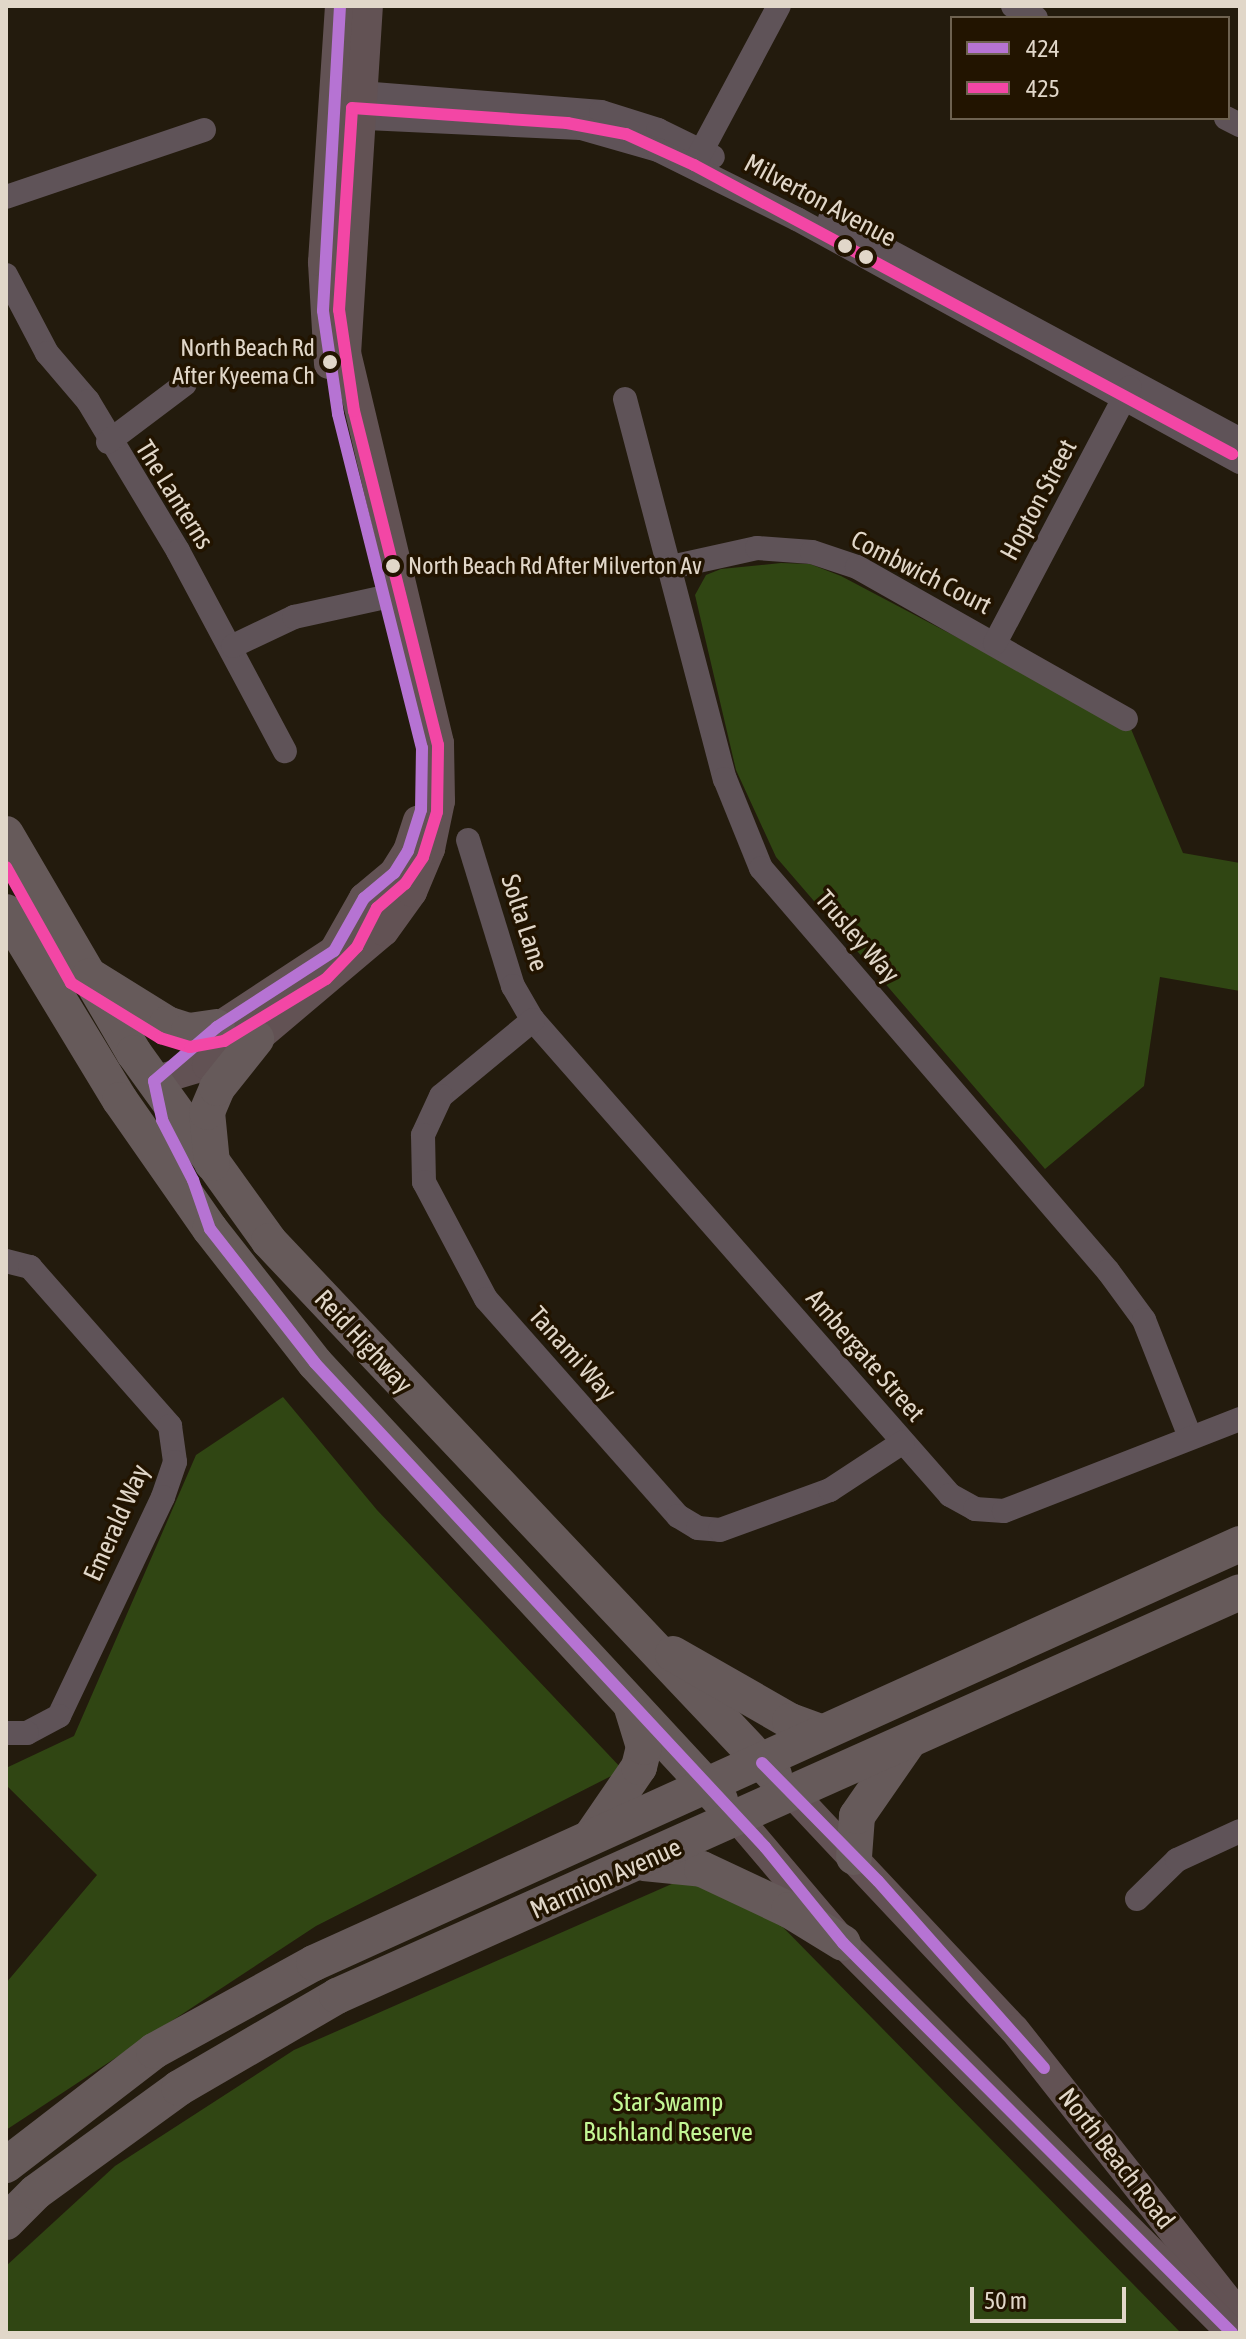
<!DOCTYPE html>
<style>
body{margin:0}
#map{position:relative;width:1246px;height:2339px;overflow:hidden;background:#231b0d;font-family:"Asap Condensed",sans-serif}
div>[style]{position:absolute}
.green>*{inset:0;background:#304613}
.minor>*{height:24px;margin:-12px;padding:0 12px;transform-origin:12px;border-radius:12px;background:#5f5358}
.major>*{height:30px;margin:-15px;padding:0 15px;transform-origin:15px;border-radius:15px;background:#625254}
.highway>*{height:36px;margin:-18px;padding:0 18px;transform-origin:18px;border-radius:18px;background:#665a5a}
.bus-1>*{height:12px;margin:-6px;padding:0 6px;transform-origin:6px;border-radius:6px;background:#b673d3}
.bus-2>*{height:12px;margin:-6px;padding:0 6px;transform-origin:6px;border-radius:6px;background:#f346a5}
.dots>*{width:22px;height:22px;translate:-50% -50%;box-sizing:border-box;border:4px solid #221400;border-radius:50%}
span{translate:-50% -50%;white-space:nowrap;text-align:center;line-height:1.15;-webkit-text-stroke:7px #221400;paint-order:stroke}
.bus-label{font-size:24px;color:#e1d7c9}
.right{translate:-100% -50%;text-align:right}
.left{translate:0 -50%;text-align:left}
.street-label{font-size:26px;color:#e1d7c9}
.park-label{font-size:26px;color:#c3f795}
.frame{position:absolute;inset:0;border:8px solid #e1d7c9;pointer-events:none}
.legend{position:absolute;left:950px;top:16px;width:280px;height:104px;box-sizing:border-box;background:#221400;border:2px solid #6e6250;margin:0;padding:10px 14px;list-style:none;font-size:24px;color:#e1d7c9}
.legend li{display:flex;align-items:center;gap:16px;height:40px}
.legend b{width:40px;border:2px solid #6e6250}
.scale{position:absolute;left:970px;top:2287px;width:156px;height:36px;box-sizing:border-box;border:4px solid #e1d7c9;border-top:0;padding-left:10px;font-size:24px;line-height:28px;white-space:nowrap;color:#e1d7c9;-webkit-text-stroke:6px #221400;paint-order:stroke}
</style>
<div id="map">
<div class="green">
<div style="clip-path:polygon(781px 563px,810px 564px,841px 576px,1131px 729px,1183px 853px,1240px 863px,1240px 991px,1160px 977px,1144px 1086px,1045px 1169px,776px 857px,736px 770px,695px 595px,706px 575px,721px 569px)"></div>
<div style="clip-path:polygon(283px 1397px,377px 1510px,623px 1770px,316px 1926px,6px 2130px,6px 1983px,97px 1875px,6px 1785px,6px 1768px,74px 1736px,196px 1455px)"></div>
<div style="clip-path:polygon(674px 1883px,716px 1888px,772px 1916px,1181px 2333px,6px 2333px,6px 2266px,115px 2166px,294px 2050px)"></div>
</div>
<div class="minor">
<div style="left:1013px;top:6px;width:26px;rotate:28deg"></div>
<div style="left:348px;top:92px;width:254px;rotate:4.5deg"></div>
<div style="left:601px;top:112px;width:60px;rotate:17.5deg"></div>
<div style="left:658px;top:130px;width:61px;rotate:26.1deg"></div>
<div style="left:345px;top:117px;width:236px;rotate:2.7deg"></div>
<div style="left:581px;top:128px;width:80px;rotate:15.9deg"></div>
<div style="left:658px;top:150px;width:155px;rotate:26.4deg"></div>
<div style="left:797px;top:219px;width:505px;rotate:28.75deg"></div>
<div style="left:1226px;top:118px;width:16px;rotate:27deg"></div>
<div style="left:694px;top:165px;width:180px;rotate:-61.9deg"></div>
<div style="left:6px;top:197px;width:209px;rotate:-18.7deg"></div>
<div style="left:830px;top:219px;width:466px;rotate:28.3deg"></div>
<div style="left:6px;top:275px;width:88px;rotate:62.3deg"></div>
<div style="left:47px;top:353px;width:63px;rotate:49.5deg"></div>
<div style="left:88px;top:401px;width:175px;rotate:59deg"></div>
<div style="left:178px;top:551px;width:227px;rotate:61.9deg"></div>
<div style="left:625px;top:399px;width:393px;rotate:75.3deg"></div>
<div style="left:725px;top:779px;width:96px;rotate:68deg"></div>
<div style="left:761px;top:868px;width:532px;rotate:49.27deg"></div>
<div style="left:1108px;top:1271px;width:61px;rotate:53.7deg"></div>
<div style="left:1144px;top:1320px;width:126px;rotate:68.5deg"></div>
<div style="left:108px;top:442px;width:96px;rotate:-37deg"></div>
<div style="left:671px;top:567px;width:88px;rotate:-12.5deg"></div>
<div style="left:757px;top:548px;width:55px;rotate:4.2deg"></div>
<div style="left:812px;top:552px;width:47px;rotate:18.4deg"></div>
<div style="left:857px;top:567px;width:309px;rotate:29.5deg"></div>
<div style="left:995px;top:643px;width:289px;rotate:-62.2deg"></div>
<div style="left:233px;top:646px;width:68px;rotate:-25.4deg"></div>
<div style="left:294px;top:617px;width:112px;rotate:-12.4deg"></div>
<div style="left:468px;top:840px;width:153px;rotate:72.9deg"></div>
<div style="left:513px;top:986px;width:39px;rotate:60deg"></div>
<div style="left:533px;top:1020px;width:632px;rotate:48.72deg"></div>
<div style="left:950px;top:1495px;width:29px;rotate:29deg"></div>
<div style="left:975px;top:1509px;width:29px;rotate:4deg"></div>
<div style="left:1004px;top:1511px;width:253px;rotate:-21.3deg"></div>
<div style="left:533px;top:1020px;width:119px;rotate:140.4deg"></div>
<div style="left:441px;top:1096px;width:43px;rotate:114.8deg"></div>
<div style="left:423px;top:1135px;width:47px;rotate:88.8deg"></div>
<div style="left:424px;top:1182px;width:132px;rotate:62.1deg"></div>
<div style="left:486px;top:1299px;width:290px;rotate:48.5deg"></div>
<div style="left:678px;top:1516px;width:23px;rotate:31deg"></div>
<div style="left:698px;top:1528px;width:22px;rotate:5deg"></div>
<div style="left:720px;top:1530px;width:117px;rotate:-20deg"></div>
<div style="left:830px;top:1490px;width:87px;rotate:-33.3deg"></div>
<div style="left:6px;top:1261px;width:25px;rotate:14deg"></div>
<div style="left:30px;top:1267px;width:212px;rotate:48.6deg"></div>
<div style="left:170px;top:1426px;width:36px;rotate:82deg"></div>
<div style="left:175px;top:1462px;width:37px;rotate:109deg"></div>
<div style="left:163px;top:1497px;width:242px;rotate:115.4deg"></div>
<div style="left:59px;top:1716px;width:36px;rotate:152deg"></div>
<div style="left:27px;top:1733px;width:21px;rotate:180deg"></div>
<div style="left:1137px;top:1899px;width:56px;rotate:-44.3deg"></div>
<div style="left:1177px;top:1860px;width:69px;rotate:-24.7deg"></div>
</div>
<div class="major">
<div style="left:329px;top:364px;width:102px;rotate:-93.4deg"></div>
<div style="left:323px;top:262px;width:257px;rotate:-86.2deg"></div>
<div style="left:200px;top:1039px;width:160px;rotate:-33.3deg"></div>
<div style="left:334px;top:951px;width:61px;rotate:-60.5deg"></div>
<div style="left:364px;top:898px;width:39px;rotate:-40deg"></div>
<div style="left:394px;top:873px;width:26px;rotate:-58deg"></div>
<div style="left:408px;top:851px;width:32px;rotate:-72deg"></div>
<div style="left:154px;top:1081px;width:55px;rotate:-16.8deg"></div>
<div style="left:207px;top:1065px;width:55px;rotate:-28deg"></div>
<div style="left:256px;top:1039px;width:167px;rotate:-40.2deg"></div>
<div style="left:384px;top:931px;width:48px;rotate:-54.3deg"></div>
<div style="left:412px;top:892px;width:47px;rotate:-67.3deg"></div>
<div style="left:430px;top:849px;width:49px;rotate:-78.2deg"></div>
<div style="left:440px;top:801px;width:58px;rotate:-91deg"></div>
<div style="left:439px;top:743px;width:400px;rotate:-103.4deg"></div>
<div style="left:346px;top:354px;width:349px;rotate:-86.4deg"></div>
<div style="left:792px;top:1793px;width:324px;rotate:46.8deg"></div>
<div style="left:1014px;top:2029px;width:365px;rotate:51.8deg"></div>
<div style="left:738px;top:1819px;width:162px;rotate:49.7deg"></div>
<div style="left:843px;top:1943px;width:551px;rotate:45.07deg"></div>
</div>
<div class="highway">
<div style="left:6px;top:834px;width:254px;rotate:59.7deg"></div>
<div style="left:134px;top:1053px;width:231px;rotate:54.3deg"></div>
<div style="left:269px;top:1241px;width:735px;rotate:46.6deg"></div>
<div style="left:6px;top:912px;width:220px;rotate:58.8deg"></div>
<div style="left:120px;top:1100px;width:157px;rotate:55.1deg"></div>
<div style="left:210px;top:1229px;width:170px;rotate:51.9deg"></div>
<div style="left:315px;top:1363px;width:596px;rotate:47.18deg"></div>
<div style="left:90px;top:976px;width:91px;rotate:31.9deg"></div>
<div style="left:167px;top:1024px;width:23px;rotate:18deg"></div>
<div style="left:189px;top:1031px;width:28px;rotate:-8deg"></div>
<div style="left:212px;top:1163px;width:51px;rotate:-95.6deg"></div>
<div style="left:207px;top:1112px;width:26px;rotate:-67deg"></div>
<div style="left:217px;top:1088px;width:63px;rotate:-51.5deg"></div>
<div style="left:673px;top:1654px;width:135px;rotate:29.8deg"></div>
<div style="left:790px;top:1721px;width:32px;rotate:20deg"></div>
<div style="left:591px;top:1837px;width:85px;rotate:-55.6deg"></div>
<div style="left:639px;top:1767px;width:21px;rotate:-76deg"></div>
<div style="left:644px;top:1747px;width:41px;rotate:-107.1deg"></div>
<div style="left:854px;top:1857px;width:41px;rotate:-85.8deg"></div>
<div style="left:857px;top:1816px;width:91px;rotate:-55.3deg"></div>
<div style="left:644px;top:1863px;width:58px;rotate:5.9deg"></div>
<div style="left:702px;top:1869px;width:96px;rotate:25.2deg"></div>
<div style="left:789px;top:1910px;width:63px;rotate:31.4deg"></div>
<div style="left:6px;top:2165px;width:187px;rotate:-37.6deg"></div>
<div style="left:154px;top:2051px;width:183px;rotate:-28.8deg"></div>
<div style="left:314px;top:1963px;width:1016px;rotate:-24.35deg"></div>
<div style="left:6px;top:2222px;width:42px;rotate:-45deg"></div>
<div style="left:36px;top:2192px;width:177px;rotate:-36deg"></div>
<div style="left:179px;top:2088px;width:183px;rotate:-30.2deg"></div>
<div style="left:337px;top:1996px;width:989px;rotate:-24.1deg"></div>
</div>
<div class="bus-1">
<div style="left:340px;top:6px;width:305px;rotate:93.2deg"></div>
<div style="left:323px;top:311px;width:104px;rotate:81.7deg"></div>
<div style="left:338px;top:414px;width:344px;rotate:75.9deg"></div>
<div style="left:422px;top:748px;width:62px;rotate:90.9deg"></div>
<div style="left:421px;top:810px;width:43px;rotate:107.6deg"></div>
<div style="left:408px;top:851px;width:26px;rotate:122deg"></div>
<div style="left:394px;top:873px;width:39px;rotate:140deg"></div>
<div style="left:364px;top:898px;width:61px;rotate:119.5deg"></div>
<div style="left:334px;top:951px;width:140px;rotate:147deg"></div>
<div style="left:217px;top:1027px;width:83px;rotate:139.4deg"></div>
<div style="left:154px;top:1081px;width:40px;rotate:78deg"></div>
<div style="left:162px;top:1120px;width:68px;rotate:62.7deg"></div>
<div style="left:193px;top:1180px;width:52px;rotate:70.9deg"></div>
<div style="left:210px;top:1229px;width:170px;rotate:51.9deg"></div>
<div style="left:315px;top:1363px;width:661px;rotate:47.08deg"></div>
<div style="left:765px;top:1847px;width:124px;rotate:50.9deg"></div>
<div style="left:843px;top:1943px;width:551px;rotate:45.07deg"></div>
<div style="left:762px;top:1763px;width:165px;rotate:45.5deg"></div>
<div style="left:878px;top:1881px;width:250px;rotate:48.4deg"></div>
</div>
<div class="bus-2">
<div style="left:6px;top:867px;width:133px;rotate:60.7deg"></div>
<div style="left:71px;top:983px;width:105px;rotate:31.7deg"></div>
<div style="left:160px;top:1038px;width:31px;rotate:17deg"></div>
<div style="left:190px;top:1047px;width:35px;rotate:-10deg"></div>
<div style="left:224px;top:1041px;width:119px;rotate:-31.3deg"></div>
<div style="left:326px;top:979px;width:45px;rotate:-45.9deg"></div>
<div style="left:357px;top:947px;width:44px;rotate:-62.9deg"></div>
<div style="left:377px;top:908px;width:37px;rotate:-41deg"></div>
<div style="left:405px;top:884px;width:32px;rotate:-56deg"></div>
<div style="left:423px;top:857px;width:47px;rotate:-72.7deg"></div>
<div style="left:437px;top:812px;width:67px;rotate:-89.1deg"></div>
<div style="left:438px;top:745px;width:344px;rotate:-104.1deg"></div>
<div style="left:354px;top:411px;width:102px;rotate:-98.4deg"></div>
<div style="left:339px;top:310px;width:202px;rotate:-86.3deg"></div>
<div style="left:352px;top:108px;width:216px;rotate:4deg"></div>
<div style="left:567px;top:123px;width:60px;rotate:10.6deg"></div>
<div style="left:626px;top:134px;width:75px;rotate:24.5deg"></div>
<div style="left:694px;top:165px;width:611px;rotate:28.24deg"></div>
</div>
<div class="dots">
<div style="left:845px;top:246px;background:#e1d7c9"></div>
<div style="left:866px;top:257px;background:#e1d7c9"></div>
<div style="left:330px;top:362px;background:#e1d7c9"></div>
<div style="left:393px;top:566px;background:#e1d7c9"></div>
</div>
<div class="bus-label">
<span class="right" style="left:315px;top:362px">North Beach Rd<br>After Kyeema Ch</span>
<span class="left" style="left:408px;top:566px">North Beach Rd After Milverton Av</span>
</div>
<div class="street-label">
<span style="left:820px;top:201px;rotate:28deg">Milverton Avenue</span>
<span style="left:174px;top:495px;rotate:58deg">The Lanterns</span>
<span style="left:1039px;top:500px;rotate:-62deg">Hopton Street</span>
<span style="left:921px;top:573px;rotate:27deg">Combwich Court</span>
<span style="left:524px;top:923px;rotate:72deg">Solta Lane</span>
<span style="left:857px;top:937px;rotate:49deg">Trusley Way</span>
<span style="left:363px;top:1342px;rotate:47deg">Reid Highway</span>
<span style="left:572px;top:1354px;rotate:48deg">Tanami Way</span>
<span style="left:865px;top:1356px;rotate:49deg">Ambergate Street</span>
<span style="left:117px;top:1523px;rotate:-66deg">Emerald Way</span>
<span style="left:606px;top:1879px;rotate:-24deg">Marmion Avenue</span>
<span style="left:1116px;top:2159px;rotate:52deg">North Beach Road</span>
</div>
<div class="park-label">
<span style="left:668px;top:2118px">Star Swamp<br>Bushland Reserve</span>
</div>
<div class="frame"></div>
<ul class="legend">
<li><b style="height:10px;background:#b673d3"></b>424</li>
<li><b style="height:10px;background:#f346a5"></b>425</li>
</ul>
<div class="scale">50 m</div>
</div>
